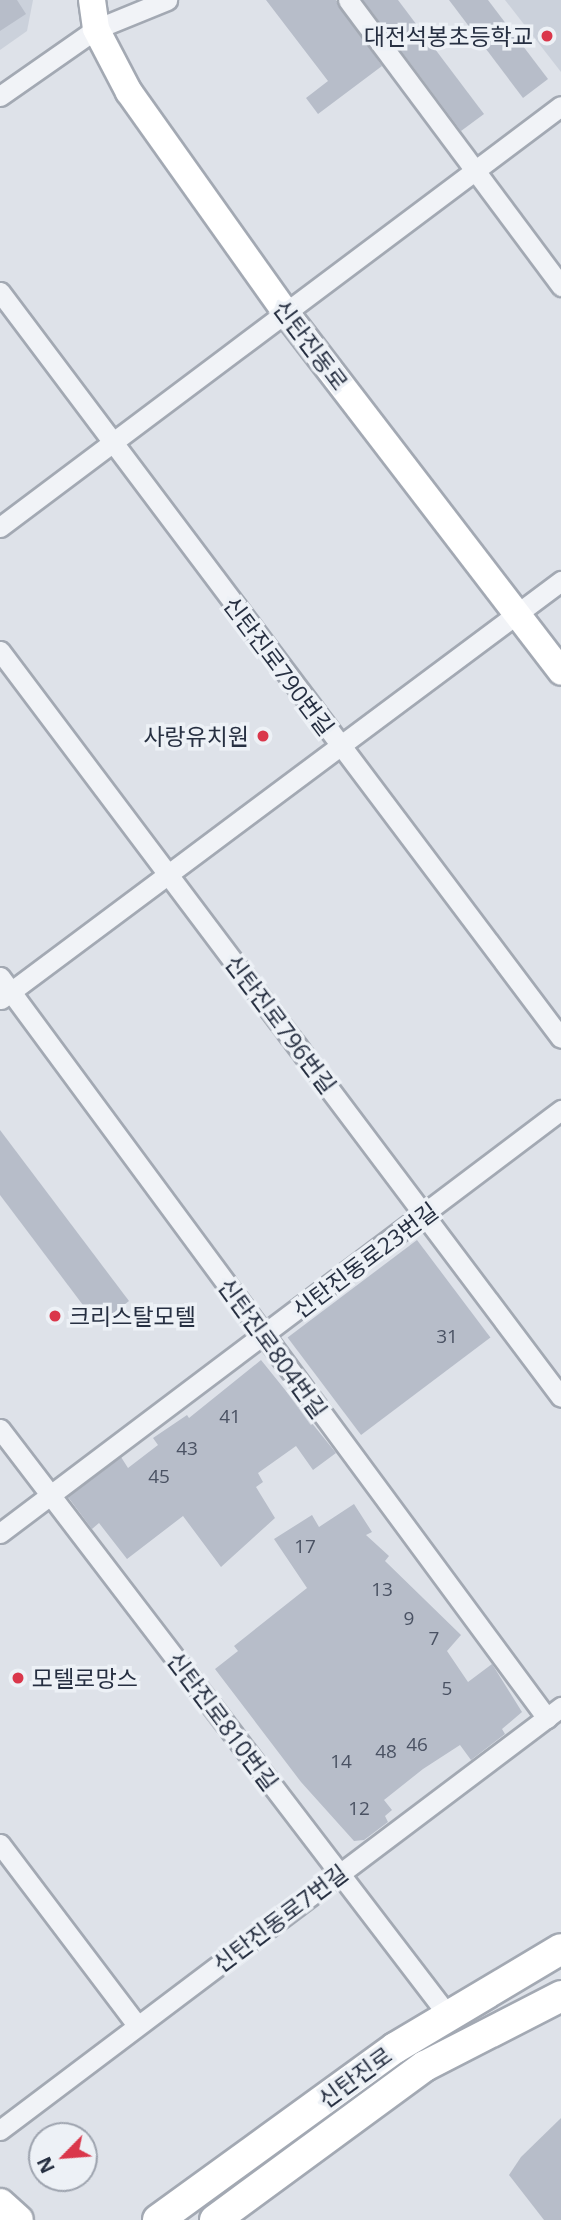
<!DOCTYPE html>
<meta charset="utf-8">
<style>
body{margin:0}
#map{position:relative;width:561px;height:2220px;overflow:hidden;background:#dee2e9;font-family:"Open Sans","Noto Sans KR",sans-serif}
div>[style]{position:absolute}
.built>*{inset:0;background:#cbd1db}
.building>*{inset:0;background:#b7bdc9;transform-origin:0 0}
.roads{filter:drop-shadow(2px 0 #a3a9b3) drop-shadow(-2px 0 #a3a9b3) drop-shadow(0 2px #a3a9b3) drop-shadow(0 -2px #a3a9b3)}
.minor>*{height:19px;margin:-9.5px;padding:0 9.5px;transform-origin:9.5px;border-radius:9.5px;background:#f1f3f7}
.secondary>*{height:26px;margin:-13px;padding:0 13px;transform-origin:13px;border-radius:13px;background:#fff}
.primary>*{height:30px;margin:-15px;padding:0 15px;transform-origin:15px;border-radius:15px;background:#fff}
.dots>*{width:19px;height:19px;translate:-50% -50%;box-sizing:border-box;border:4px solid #edf1f6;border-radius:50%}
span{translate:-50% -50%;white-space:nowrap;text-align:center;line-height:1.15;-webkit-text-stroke:7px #edf1f6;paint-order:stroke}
.number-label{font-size:19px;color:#4a5263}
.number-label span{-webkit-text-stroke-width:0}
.poi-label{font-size:23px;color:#262f41}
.right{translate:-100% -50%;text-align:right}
.left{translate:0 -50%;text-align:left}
.street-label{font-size:23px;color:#262f41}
.north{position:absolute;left:28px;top:2122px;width:70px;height:70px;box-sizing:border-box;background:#edf1f6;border:2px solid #9da3ae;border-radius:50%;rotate:245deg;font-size:19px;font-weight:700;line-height:28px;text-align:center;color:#262f41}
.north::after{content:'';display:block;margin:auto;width:24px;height:32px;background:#da374b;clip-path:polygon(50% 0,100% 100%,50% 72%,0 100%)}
</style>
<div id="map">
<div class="built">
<div style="clip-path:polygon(0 0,33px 0,27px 31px,0 50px)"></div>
<div style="clip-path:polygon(505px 0,561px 0,561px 72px)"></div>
</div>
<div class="building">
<div style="clip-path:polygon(0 0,17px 0,26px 14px,0 31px)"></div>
<div style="clip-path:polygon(266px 0,336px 0,382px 66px,318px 114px,306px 98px,328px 81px)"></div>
<div style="clip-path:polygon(363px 0,398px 0,484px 114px,461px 131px)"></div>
<div style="clip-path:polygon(449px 0,488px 0,548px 79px,523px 98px)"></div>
<div style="clip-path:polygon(0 1130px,129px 1301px,98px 1325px,0 1195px)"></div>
<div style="left:417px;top:1240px;width:122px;height:162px;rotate:53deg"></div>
<div style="clip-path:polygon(261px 1360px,336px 1453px,313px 1470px,296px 1446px,258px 1473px,263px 1482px,256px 1487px,275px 1518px,221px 1567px,183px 1516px,127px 1559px,99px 1523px,92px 1529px,68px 1497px,121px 1457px,128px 1468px,158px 1445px,153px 1438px,187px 1415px,189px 1418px)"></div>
<div style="clip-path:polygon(354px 1504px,372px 1532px,366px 1535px,389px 1556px,385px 1561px,461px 1635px,447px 1651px,468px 1682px,492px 1664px,522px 1712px,502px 1729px,505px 1734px,471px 1760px,460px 1745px,423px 1769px,384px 1800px,392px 1810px,385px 1816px,388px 1822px,364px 1840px,354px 1841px,301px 1782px,215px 1669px,238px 1651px,234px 1646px,307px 1588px,274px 1539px,312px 1515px,319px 1527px)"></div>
<div style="clip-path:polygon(561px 2118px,561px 2220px,544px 2220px,509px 2175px,521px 2157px)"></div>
</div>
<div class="roads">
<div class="minor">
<div style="left:348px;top:0;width:357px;rotate:53.3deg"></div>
<div style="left:0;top:96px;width:117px;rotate:-34.9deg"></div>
<div style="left:96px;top:29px;width:77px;rotate:-22.2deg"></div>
<div style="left:0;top:292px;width:933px;rotate:53.06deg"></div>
<div style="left:0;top:527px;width:701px;rotate:-36.89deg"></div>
<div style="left:0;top:651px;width:933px;rotate:53.06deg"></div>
<div style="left:0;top:977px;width:921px;rotate:53.57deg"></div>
<div style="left:1px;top:999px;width:699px;rotate:-36.74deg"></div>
<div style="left:0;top:1429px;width:736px;rotate:52.62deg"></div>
<div style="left:0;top:1533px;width:703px;rotate:-37.02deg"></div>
<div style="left:0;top:1844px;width:227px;rotate:52.9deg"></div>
<div style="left:0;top:2130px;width:703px;rotate:-37.02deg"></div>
</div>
<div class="secondary">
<div style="left:92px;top:0;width:29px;rotate:82deg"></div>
<div style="left:96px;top:29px;width:71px;rotate:62.4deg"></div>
<div style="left:129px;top:92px;width:271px;rotate:54.6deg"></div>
<div style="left:286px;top:313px;width:452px;rotate:52.5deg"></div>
</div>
<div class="primary">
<div style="left:0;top:2204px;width:24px;rotate:42deg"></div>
<div style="left:158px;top:2220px;width:293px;rotate:-36deg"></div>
<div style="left:395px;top:2048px;width:193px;rotate:-30.8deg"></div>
<div style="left:215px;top:2220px;width:260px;rotate:-36.3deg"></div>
<div style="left:425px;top:2066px;width:153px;rotate:-27.2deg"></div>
</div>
</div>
<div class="dots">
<div style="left:547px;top:36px;background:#da374b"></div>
<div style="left:263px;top:736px;background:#da374b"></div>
<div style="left:55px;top:1316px;background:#da374b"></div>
<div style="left:18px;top:1678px;background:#da374b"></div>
</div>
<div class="number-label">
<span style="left:447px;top:1337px">31</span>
<span style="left:230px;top:1417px">41</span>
<span style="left:187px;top:1449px">43</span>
<span style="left:159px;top:1477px">45</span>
<span style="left:305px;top:1547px">17</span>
<span style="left:382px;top:1590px">13</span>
<span style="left:409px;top:1619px">9</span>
<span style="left:434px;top:1639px">7</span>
<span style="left:447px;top:1689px">5</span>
<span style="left:417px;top:1745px">46</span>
<span style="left:386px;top:1752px">48</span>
<span style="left:341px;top:1762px">14</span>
<span style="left:359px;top:1809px">12</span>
</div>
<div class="poi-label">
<span class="right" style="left:533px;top:36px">대전석봉초등학교</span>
<span class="right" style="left:249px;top:736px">사랑유치원</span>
<span class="left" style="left:69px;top:1316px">크리스탈모텔</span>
<span class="left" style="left:32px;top:1678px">모텔로망스</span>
</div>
<div class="street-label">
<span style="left:311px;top:345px;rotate:53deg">신탄진동로</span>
<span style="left:279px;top:666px;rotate:53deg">신탄진로790번길</span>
<span style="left:281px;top:1024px;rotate:53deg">신탄진로796번길</span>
<span style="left:365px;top:1260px;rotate:-37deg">신탄진동로23번길</span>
<span style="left:273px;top:1348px;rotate:54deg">신탄진로804번길</span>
<span style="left:223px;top:1721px;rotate:53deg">신탄진로810번길</span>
<span style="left:280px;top:1918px;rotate:-37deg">신탄진동로7번길</span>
<span style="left:355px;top:2077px;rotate:-36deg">신탄진로</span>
</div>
<div class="north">N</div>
</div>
